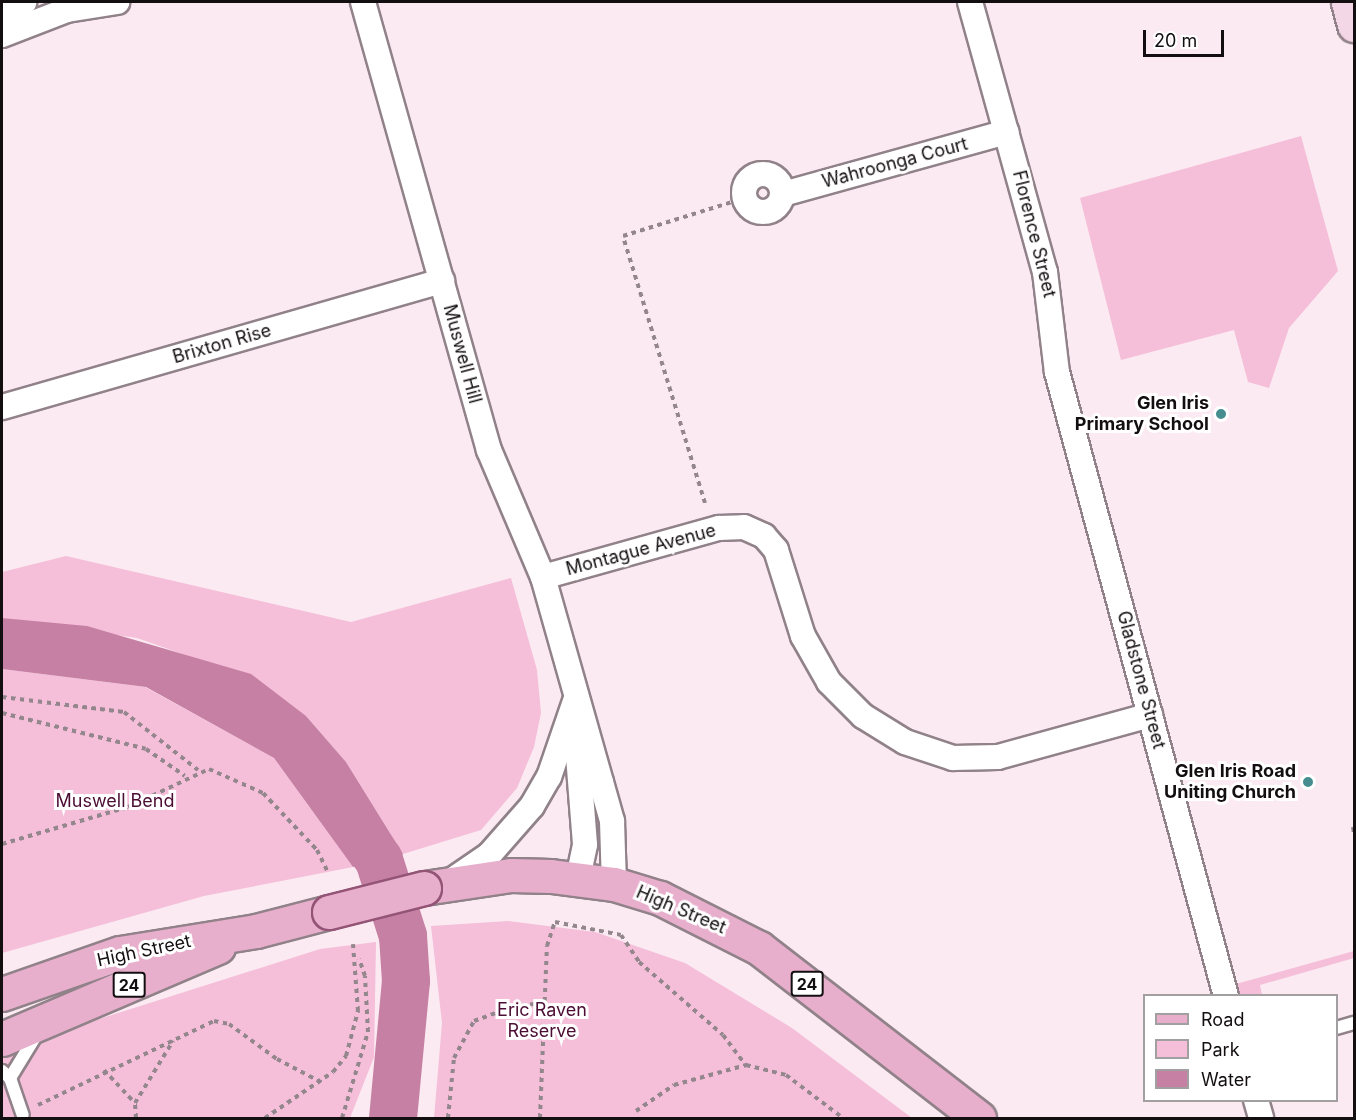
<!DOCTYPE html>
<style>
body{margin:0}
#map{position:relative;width:1356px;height:1120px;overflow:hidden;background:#fbeaf2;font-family:Inter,sans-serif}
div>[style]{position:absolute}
.green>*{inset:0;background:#f5bed9}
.water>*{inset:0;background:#c680a3}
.river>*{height:48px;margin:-24px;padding:0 24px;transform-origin:24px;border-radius:24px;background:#c680a3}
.path>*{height:4px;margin-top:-2px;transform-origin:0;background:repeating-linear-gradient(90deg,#93878d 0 4.5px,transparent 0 9px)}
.roads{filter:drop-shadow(2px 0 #918289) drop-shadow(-2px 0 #918289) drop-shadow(0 2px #918289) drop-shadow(0 -2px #918289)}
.service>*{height:12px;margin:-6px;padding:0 6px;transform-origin:6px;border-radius:6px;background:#fff}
.minor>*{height:24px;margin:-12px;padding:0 12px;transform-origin:12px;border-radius:12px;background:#fff}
.minor>.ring{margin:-12px;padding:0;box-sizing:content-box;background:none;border:24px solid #fff;border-radius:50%}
.secondary>*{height:33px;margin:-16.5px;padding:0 16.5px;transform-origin:16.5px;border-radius:16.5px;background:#f3d7e6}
.primary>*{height:33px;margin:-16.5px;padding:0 16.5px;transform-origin:16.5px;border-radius:16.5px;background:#e8afcd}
.bridges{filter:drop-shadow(2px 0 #935475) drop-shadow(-2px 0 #935475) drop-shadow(0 2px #935475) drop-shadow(0 -2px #935475)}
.primary-bridge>*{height:33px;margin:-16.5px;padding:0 16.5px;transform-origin:16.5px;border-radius:16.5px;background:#e8afcd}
.dots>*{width:16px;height:16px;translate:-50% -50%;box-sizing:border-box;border:3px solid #fff;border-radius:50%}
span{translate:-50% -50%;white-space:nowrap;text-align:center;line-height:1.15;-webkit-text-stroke:6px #fff;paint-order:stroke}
.shield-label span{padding:2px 4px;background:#fff;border:2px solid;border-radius:4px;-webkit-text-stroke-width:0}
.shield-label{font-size:16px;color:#130e10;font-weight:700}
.street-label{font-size:18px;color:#130e10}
.poi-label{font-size:18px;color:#130e10;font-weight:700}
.right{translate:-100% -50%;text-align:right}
.park-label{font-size:18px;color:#4c0d34}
.frame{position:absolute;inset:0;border:3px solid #130e10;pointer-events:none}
.legend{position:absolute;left:1143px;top:994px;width:195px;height:108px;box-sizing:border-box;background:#fff;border:2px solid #a19f9f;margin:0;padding:8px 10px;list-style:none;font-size:18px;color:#130e10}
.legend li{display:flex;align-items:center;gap:12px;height:30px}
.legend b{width:30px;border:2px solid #a19f9f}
.scale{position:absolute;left:1143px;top:30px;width:81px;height:27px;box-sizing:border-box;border:3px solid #130e10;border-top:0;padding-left:8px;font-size:18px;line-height:21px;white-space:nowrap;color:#130e10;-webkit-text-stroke:4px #fff;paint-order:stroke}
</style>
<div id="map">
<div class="green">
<div style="clip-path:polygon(1301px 136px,1338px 271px,1289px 328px,1269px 388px,1248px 382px,1234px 330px,1121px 360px,1080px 198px)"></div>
<div style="clip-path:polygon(66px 556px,351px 622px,511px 578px,537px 670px,541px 713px,534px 747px,517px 788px,481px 830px,403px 854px,346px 762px,306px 716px,191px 657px,137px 638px,2px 618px,2px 572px)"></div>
<div style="clip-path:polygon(2px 669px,145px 687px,274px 758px,353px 867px,204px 896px,2px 953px)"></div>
<div style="clip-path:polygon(508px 921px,595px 932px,685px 963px,792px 1028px,912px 1118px,434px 1118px,442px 1023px,431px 926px)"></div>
<div style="clip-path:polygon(376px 942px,374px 1057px,350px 1118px,2px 1118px,2px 1059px,52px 1034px,320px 949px)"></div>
<div style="clip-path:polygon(1354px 951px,1354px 958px,1260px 985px,1262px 995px,1239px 995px,1236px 984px)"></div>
</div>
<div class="water">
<div style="clip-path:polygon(2px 618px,87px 626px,251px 674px,306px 716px,346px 762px,403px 854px,353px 867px,274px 758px,146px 687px,2px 669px)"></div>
</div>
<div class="river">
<div style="left:341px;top:807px;width:65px;rotate:54.4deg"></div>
<div style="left:379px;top:860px;width:80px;rotate:72.5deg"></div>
<div style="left:403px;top:936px;width:45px;rotate:86.2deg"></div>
<div style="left:406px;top:981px;width:138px;rotate:95.4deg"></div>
</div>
<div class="path">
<div style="left:705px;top:503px;width:279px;rotate:-107.1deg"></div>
<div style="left:623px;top:236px;width:128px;rotate:-17.3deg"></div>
<div style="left:2px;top:697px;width:123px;rotate:7deg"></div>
<div style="left:124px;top:712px;width:94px;rotate:38.1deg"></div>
<div style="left:2px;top:713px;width:148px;rotate:14deg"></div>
<div style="left:146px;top:749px;width:47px;rotate:34.7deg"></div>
<div style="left:1353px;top:827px;width:7px;rotate:82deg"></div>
<div style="left:2px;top:844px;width:131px;rotate:-16.4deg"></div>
<div style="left:128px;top:807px;width:89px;rotate:-25.1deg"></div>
<div style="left:209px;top:769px;width:59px;rotate:24deg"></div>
<div style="left:263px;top:793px;width:79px;rotate:46.5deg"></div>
<div style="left:317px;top:850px;width:25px;rotate:64deg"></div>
<div style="left:104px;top:1070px;width:45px;rotate:46.8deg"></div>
<div style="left:38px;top:1105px;width:195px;rotate:-25.5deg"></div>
<div style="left:214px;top:1021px;width:15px;rotate:11deg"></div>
<div style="left:229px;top:1024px;width:59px;rotate:36.1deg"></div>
<div style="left:277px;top:1059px;width:50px;rotate:27.6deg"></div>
<div style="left:636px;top:1111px;width:46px;rotate:-34.4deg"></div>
<div style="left:674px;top:1085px;width:75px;rotate:-15.5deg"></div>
<div style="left:746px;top:1065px;width:41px;rotate:14deg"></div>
<div style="left:786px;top:1075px;width:71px;rotate:37deg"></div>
<div style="left:136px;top:1118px;width:15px;rotate:-94deg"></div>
<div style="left:135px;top:1103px;width:73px;rotate:-58.5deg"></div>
<div style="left:265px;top:1118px;width:82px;rotate:-34.1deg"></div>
<div style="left:333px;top:1072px;width:21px;rotate:-51deg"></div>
<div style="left:346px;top:1056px;width:47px;rotate:-75.1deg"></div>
<div style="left:358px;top:1011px;width:67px;rotate:-94.3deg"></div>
<div style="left:342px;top:1118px;width:90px;rotate:-73.2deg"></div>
<div style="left:368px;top:1032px;width:56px;rotate:-93.1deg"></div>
<div style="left:365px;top:976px;width:18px;rotate:-109deg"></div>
<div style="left:448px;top:1118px;width:60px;rotate:-84.3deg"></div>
<div style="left:454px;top:1058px;width:42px;rotate:-61.6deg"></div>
<div style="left:474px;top:1021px;width:40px;rotate:-20.2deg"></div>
<div style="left:512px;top:1007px;width:35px;rotate:-8deg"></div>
<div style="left:540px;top:1118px;width:172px;rotate:-87.7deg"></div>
<div style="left:547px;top:946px;width:25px;rotate:-72deg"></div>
<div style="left:555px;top:922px;width:67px;rotate:11.1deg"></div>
<div style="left:621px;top:935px;width:32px;rotate:56deg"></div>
<div style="left:639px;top:962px;width:111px;rotate:41deg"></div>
<div style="left:723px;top:1035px;width:38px;rotate:53deg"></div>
</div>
<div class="roads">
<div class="service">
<div style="left:1336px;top:1028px;width:19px;rotate:-16deg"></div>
<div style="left:2px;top:1071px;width:11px;rotate:41deg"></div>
<div style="left:10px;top:1078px;width:39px;rotate:71deg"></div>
<div style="left:10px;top:1078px;width:52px;rotate:-58.5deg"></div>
</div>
<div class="minor">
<div style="left:363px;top:2px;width:465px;rotate:74.3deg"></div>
<div style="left:489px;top:450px;width:138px;rotate:67deg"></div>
<div style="left:543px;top:577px;width:213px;rotate:74.2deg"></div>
<div style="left:601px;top:782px;width:41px;rotate:74.2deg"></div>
<div style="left:612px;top:821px;width:63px;rotate:88.2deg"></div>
<div style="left:970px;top:2px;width:280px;rotate:74.5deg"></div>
<div style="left:1045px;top:272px;width:101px;rotate:83.2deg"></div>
<div style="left:1057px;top:372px;width:646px;rotate:74.85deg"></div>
<div style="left:2px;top:17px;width:27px;rotate:-34deg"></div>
<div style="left:2px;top:35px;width:70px;rotate:-21deg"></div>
<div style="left:67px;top:10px;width:51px;rotate:-9.1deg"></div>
<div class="ring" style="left:744px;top:174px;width:14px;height:14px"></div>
<div style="left:783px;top:194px;width:232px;rotate:-15.5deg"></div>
<div style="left:2px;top:407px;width:458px;rotate:-16deg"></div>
<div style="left:543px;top:577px;width:183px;rotate:-15.6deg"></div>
<div style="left:719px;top:528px;width:25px;rotate:-2deg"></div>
<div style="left:744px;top:527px;width:22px;rotate:24deg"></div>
<div style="left:764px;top:536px;width:18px;rotate:49deg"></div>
<div style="left:776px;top:550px;width:90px;rotate:72.6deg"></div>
<div style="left:803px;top:636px;width:53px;rotate:60.5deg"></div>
<div style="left:829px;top:682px;width:48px;rotate:45deg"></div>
<div style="left:863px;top:716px;width:49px;rotate:31.8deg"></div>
<div style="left:905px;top:742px;width:51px;rotate:18.4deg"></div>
<div style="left:953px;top:758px;width:45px;rotate:-1.3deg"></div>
<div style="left:998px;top:757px;width:158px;rotate:-15.4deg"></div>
<div style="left:576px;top:730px;width:115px;rotate:85.5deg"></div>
<div style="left:585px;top:845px;width:34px;rotate:102deg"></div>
<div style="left:451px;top:881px;width:46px;rotate:-34.4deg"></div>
<div style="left:489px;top:855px;width:65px;rotate:-48.7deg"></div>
<div style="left:532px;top:806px;width:34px;rotate:-60deg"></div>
<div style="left:549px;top:777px;width:80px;rotate:-71.1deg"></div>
<div style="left:1256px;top:1100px;width:19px;rotate:74deg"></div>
</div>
<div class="secondary">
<div style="left:1348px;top:2px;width:24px;rotate:75deg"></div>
</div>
<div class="primary">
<div style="left:424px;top:888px;width:88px;rotate:-8.5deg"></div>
<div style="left:511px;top:875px;width:40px;rotate:1.4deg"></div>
<div style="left:551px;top:876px;width:64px;rotate:7.2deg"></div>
<div style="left:614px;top:884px;width:48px;rotate:16.9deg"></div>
<div style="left:660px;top:898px;width:111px;rotate:26.8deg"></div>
<div style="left:759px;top:948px;width:278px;rotate:37.7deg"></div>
<div style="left:2px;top:994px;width:125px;rotate:-19.2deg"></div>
<div style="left:120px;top:953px;width:138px;rotate:-9.2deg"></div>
<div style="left:256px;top:931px;width:75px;rotate:-14.6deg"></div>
<div style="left:2px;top:1039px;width:235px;rotate:-23.1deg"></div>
</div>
</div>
<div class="bridges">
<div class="primary-bridge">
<div style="left:329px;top:912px;width:98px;rotate:-14.2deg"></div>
</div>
</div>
<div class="dots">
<div style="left:1221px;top:414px;background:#458d8e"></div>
<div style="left:1308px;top:782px;background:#458d8e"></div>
</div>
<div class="shield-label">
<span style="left:807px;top:984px">24</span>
<span style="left:129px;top:985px">24</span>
</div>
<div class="street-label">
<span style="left:895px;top:163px;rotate:-15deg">Wahroonga Court</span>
<span style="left:1034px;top:234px;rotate:76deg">Florence Street</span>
<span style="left:222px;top:344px;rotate:-16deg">Brixton Rise</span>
<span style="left:462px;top:354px;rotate:75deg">Muswell Hill</span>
<span style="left:641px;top:550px;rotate:-15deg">Montague Avenue</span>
<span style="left:1141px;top:680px;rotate:75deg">Gladstone Street</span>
<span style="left:681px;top:910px;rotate:23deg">High Street</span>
<span style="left:144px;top:951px;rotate:-12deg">High Street</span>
</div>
<div class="poi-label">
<span class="right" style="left:1209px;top:414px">Glen Iris<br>Primary School</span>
<span class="right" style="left:1296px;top:782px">Glen Iris Road<br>Uniting Church</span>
</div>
<div class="park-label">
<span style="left:115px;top:801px">Muswell Bend</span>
<span style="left:542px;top:1021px">Eric Raven<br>Reserve</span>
</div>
<div class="frame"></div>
<ul class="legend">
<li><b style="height:8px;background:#e8afcd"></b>Road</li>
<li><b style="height:16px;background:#f5bed9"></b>Park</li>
<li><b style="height:16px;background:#c680a3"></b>Water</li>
</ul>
<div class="scale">20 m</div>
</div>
